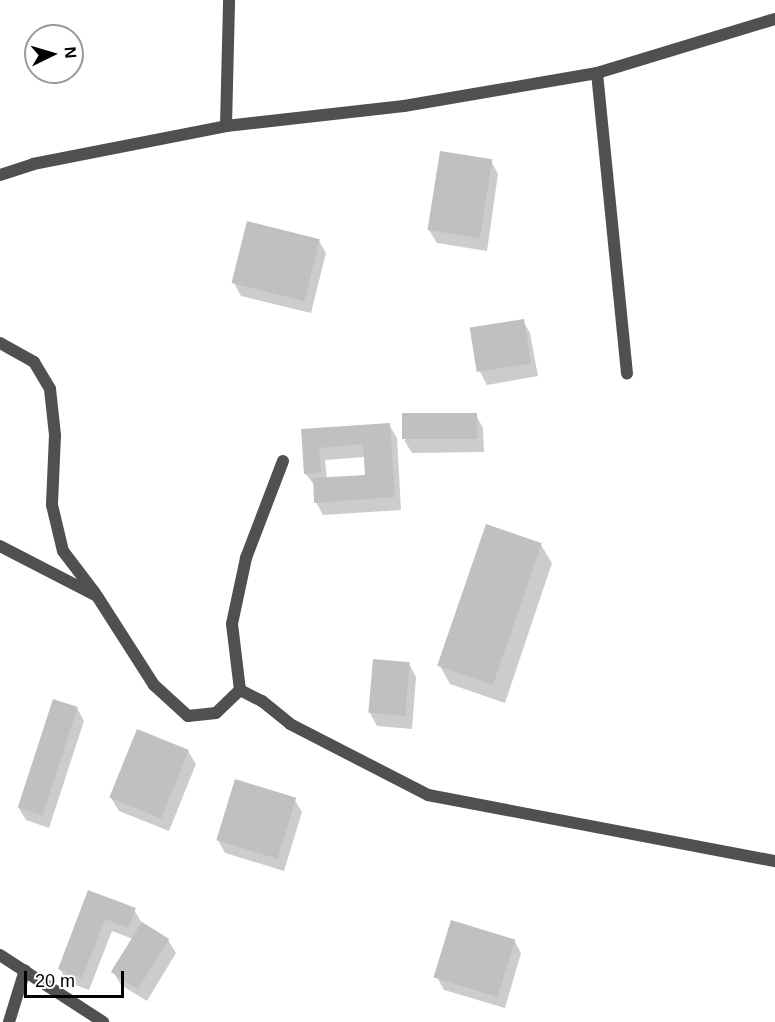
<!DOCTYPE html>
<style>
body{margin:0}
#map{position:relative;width:775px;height:1022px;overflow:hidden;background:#fff;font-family:Helvetica,sans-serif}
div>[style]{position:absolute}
.shadow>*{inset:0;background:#0003}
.building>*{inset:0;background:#c0c0c0;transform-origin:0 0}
.minor>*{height:12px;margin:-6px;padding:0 6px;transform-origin:6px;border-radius:6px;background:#505050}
span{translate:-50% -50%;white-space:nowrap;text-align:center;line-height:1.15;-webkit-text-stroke:5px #fff;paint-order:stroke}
.north{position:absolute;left:24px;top:24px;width:60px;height:60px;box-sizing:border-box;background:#fff;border:2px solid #999;border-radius:50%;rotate:85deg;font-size:16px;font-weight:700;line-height:24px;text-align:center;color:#000}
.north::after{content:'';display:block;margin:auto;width:21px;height:27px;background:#000;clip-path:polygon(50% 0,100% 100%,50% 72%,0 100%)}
.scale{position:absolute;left:24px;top:971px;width:100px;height:27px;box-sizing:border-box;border:3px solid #000;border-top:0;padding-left:8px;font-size:18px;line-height:21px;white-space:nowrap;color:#000;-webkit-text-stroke:4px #fff;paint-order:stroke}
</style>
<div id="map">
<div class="shadow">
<div style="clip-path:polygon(491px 161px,498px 174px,487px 251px,437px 243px,429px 230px)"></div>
<div style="clip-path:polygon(319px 241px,326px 253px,311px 313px,241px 296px,234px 283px)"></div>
<div style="clip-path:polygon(523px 321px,530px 333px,538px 376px,487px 385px,480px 372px)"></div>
<div style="clip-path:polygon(476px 415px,483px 428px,484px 452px,412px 453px,404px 440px)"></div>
<div style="clip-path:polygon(evenodd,389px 425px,397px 438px,401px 510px,323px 515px,316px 502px,315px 486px,305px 473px,302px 431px,389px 425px,365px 457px,366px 476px,327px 479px,325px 460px,365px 457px)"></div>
<div style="clip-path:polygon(541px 545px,552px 563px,505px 703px,450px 684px,440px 666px)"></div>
<div style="clip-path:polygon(409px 664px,416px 677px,412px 729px,377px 726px,370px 713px)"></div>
<div style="clip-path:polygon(77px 708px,84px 721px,49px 828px,26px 820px,18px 807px)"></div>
<div style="clip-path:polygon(188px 751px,196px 764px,169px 831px,119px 811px,111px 798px)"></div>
<div style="clip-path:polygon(294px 799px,302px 812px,284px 871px,225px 853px,218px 840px)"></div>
<div style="clip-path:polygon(89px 892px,134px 910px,142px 923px,168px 940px,176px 953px,147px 1001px,121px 985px,114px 973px,133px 939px,112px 931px,89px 990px,67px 982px,60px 969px)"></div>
<div style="clip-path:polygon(514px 940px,521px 953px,505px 1008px,444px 990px,437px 977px)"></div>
</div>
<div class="building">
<div style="left:440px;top:151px;width:53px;height:80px;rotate:9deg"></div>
<div style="left:247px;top:221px;width:75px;height:64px;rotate:14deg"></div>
<div style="left:524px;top:319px;width:45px;height:55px;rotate:81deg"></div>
<div style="left:477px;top:413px;width:26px;height:75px;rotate:90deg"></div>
<div style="clip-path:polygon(390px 423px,395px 497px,314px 503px,313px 478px,365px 475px,363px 444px,319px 448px,321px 472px,304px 474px,301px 429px)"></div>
<div style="left:486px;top:524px;width:59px;height:150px;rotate:19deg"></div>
<div style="left:373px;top:659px;width:37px;height:54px;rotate:5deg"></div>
<div style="left:53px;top:699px;width:26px;height:114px;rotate:18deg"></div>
<div style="left:137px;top:729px;width:56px;height:74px;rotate:22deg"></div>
<div style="left:235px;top:779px;width:64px;height:64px;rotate:17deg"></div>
<div style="clip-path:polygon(88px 890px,136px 908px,128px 928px,105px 919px,82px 978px,58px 969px)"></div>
<div style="left:451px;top:920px;width:67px;height:60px;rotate:17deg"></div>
<div style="left:142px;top:922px;width:32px;height:59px;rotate:32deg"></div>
</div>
<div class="minor">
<div style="left:597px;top:73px;width:302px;rotate:84.3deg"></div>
<div style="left:226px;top:126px;width:126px;rotate:-88.6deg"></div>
<div style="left:0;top:175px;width:35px;rotate:-18deg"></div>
<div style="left:33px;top:164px;width:197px;rotate:-11.1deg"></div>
<div style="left:226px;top:126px;width:179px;rotate:-6.4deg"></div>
<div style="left:404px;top:106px;width:196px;rotate:-9.7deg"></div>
<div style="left:597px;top:73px;width:186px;rotate:-16.9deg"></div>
<div style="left:0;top:343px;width:39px;rotate:29deg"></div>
<div style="left:34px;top:362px;width:31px;rotate:59deg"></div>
<div style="left:50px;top:389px;width:46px;rotate:83.8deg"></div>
<div style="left:55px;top:435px;width:70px;rotate:92.5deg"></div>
<div style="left:52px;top:505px;width:47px;rotate:76.6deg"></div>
<div style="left:63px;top:551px;width:53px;rotate:52.7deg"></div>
<div style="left:283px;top:461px;width:104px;rotate:110.9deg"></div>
<div style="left:246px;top:558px;width:67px;rotate:102deg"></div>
<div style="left:232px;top:624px;width:66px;rotate:83.1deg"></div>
<div style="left:240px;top:690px;width:25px;rotate:27deg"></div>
<div style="left:262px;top:701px;width:36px;rotate:39deg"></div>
<div style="left:290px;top:724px;width:155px;rotate:27.2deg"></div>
<div style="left:428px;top:795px;width:353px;rotate:10.8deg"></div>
<div style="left:0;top:546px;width:109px;rotate:27.3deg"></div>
<div style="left:97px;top:596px;width:106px;rotate:57.4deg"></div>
<div style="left:154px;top:685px;width:46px;rotate:42.4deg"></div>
<div style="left:188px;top:716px;width:28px;rotate:-6deg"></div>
<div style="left:216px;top:713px;width:33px;rotate:-44deg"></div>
<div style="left:0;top:955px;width:123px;rotate:33deg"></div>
<div style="left:9px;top:1022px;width:54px;rotate:-72.9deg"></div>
</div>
<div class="north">N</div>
<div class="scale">20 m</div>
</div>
